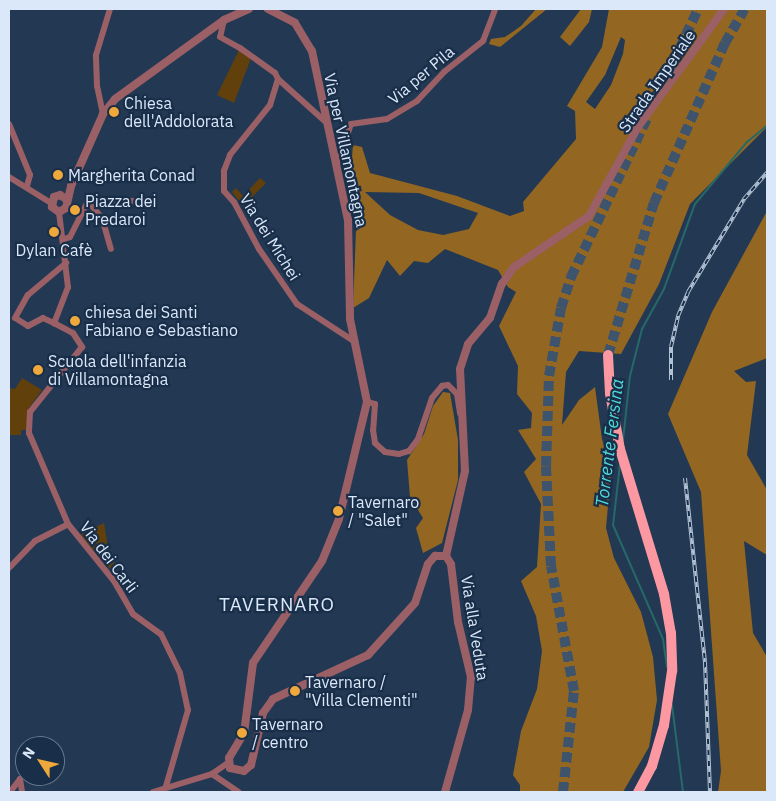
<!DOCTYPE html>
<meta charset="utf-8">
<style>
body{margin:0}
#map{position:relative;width:776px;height:801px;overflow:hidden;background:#233953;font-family:"IBM Plex Sans",sans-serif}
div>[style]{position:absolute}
.green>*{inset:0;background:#61400b}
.forest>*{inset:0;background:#936621}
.stream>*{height:2px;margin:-1px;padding:0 1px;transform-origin:1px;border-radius:1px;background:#266968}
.trunk-tunnel>*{height:10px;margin-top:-5px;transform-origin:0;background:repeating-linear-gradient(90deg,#3e536c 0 10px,transparent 0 15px)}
.minor>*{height:6px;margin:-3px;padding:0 3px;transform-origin:3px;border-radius:3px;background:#9a6066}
.tertiary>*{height:8px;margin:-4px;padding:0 4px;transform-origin:4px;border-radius:4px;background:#9a6066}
.trunk>*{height:10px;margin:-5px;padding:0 5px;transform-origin:5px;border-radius:5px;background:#fc98a2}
.rail>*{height:4px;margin-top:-2px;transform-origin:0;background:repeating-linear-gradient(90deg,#192e48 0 5.5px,#b2c2d5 0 11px);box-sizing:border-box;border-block:1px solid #b2c2d5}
.dots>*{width:14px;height:14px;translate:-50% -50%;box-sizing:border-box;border:2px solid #192e48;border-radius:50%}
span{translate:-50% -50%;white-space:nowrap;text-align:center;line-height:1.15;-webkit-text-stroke:4.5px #192e48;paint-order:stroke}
.street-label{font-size:16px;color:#dae8f9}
.poi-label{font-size:16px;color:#dae8f9}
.left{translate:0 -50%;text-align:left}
.water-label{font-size:18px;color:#4edad8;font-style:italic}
.quarter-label{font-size:19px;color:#dae8f9;letter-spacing:1px}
.frame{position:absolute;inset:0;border:10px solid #dae8f9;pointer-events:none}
.north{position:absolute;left:15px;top:736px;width:50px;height:50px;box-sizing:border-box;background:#192e48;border:1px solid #66788f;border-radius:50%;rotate:305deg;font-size:14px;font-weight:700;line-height:20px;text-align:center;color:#dae8f9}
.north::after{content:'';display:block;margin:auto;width:18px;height:22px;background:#eea83c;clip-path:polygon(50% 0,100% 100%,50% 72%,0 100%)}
</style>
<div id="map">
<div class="green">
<div style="clip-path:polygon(239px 50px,251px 58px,234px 103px,217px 95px)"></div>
<div style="clip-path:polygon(260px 178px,266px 183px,243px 206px,232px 192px,236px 188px,243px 196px)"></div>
<div style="clip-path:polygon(22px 378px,42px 390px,29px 408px,27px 430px,21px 430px,21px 435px,9px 435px,9px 388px,15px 389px)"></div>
<div style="clip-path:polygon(104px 523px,108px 547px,116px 568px,114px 573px,80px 535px)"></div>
</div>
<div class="forest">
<div style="clip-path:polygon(536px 9px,547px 9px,500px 47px,489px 44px,491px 39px,505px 37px,521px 26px)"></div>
<div style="clip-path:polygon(581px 9px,592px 9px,589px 22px,570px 46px,560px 37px)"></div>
<div style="clip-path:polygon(evenodd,609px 9px,767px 9px,767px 127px,690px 204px,659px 284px,621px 354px,579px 351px,566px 372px,562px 425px,579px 400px,595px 387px,602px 439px,611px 473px,606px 528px,614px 558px,641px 612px,653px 657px,657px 700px,649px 747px,623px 792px,520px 792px,520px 785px,513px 775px,521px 731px,537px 689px,542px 651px,536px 616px,521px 581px,537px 567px,541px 504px,524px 472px,536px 459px,518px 430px,531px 428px,532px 413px,517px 394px,518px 366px,499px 326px,516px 292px,508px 287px,498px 270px,445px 249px,428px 263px,414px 261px,400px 276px,387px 260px,369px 298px,353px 308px,356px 230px,350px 181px,353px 145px,362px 147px,370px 173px,457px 196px,510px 216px,524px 211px,523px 202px,576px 139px,575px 111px,567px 106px,602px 47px,609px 9px,621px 37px,625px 40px,623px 54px,611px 85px,595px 109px,586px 102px,605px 75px,621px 37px,609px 9px,365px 192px,419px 193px,478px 213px,469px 229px,443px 235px,418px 230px,390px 215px,365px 192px)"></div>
<div style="clip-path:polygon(767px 211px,767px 358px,734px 371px,746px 382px,756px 381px,747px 455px,767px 490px,767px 555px,744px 541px,753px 633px,767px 657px,767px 792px,718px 792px,721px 771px,701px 492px,668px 414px,712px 312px)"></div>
<div style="clip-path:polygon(443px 392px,450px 393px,458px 440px,458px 480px,442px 543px,423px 553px,416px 528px,423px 518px,410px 497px,407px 460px,424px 434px,433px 406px)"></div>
</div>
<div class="stream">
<div style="left:623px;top:440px;width:64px;rotate:-83.8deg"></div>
<div style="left:630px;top:376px;width:49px;rotate:-75.7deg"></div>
<div style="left:642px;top:329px;width:46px;rotate:-61.2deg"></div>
<div style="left:664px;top:289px;width:90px;rotate:-70deg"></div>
<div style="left:695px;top:204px;width:81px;rotate:-50deg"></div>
<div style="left:747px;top:142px;width:26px;rotate:-39deg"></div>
<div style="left:620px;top:464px;width:61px;rotate:96.5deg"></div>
<div style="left:613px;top:525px;width:124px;rotate:66.3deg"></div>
<div style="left:663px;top:639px;width:29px;rotate:82deg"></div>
<div style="left:672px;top:705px;width:88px;rotate:82.8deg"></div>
</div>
<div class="trunk-tunnel">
<div style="left:654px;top:103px;width:104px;rotate:-64.9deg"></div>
<div style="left:608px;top:355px;width:159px;rotate:-73.2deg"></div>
<div style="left:654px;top:203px;width:175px;rotate:-66.1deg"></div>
<div style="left:725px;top:43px;width:39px;rotate:-60deg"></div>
<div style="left:563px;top:792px;width:102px;rotate:-83.8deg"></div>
<div style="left:574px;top:691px;width:127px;rotate:-100.4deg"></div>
<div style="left:551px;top:566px;width:100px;rotate:-92.9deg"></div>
<div style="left:546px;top:466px;width:90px;rotate:-88.1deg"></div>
<div style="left:549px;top:376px;width:69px;rotate:-80deg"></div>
<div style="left:561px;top:308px;width:33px;rotate:-72deg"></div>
<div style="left:571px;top:277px;width:178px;rotate:-64.4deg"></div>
</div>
<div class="minor">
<div style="left:224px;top:20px;width:17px;rotate:103deg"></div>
<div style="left:220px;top:37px;width:23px;rotate:29deg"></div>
<div style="left:240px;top:48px;width:43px;rotate:35.5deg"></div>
<div style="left:275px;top:73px;width:7px;rotate:63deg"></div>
<div style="left:103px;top:114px;width:29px;rotate:-102deg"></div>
<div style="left:97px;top:86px;width:31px;rotate:-92deg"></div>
<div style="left:96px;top:55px;width:48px;rotate:-73.1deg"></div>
<div style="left:9px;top:124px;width:55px;rotate:67.6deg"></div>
<div style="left:30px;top:175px;width:11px;rotate:105deg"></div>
<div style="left:328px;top:124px;width:67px;rotate:-138deg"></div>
<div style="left:278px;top:79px;width:27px;rotate:107deg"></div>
<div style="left:270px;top:105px;width:64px;rotate:128.7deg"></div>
<div style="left:230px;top:155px;width:17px;rotate:111deg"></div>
<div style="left:224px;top:171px;width:20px;rotate:90deg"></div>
<div style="left:224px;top:191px;width:15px;rotate:48deg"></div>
<div style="left:234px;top:202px;width:53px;rotate:62deg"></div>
<div style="left:259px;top:249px;width:67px;rotate:55.4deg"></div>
<div style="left:297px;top:304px;width:69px;rotate:33.2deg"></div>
<div style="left:337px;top:164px;width:42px;rotate:-70.7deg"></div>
<div style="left:351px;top:124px;width:36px;rotate:-8deg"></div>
<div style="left:387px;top:119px;width:35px;rotate:-31deg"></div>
<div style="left:417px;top:101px;width:40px;rotate:-47deg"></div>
<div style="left:444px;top:72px;width:50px;rotate:-38.5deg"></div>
<div style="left:483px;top:41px;width:34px;rotate:-69deg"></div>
<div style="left:9px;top:177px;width:49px;rotate:31.8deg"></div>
<div style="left:88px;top:201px;width:22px;rotate:51deg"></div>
<div style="left:102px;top:218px;width:32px;rotate:74deg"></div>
<div style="left:59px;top:212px;width:76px;rotate:83.2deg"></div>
<div style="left:68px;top:287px;width:39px;rotate:111deg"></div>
<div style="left:54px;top:323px;width:21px;rotate:28deg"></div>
<div style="left:73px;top:333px;width:17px;rotate:57deg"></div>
<div style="left:82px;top:347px;width:83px;rotate:128.7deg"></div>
<div style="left:30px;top:412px;width:21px;rotate:93deg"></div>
<div style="left:29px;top:433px;width:99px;rotate:66.8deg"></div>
<div style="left:68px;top:524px;width:73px;rotate:51.1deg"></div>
<div style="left:114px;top:581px;width:38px;rotate:60deg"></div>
<div style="left:133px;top:614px;width:34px;rotate:36deg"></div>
<div style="left:161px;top:634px;width:43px;rotate:64deg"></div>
<div style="left:180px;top:673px;width:38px;rotate:78deg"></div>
<div style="left:188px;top:710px;width:79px;rotate:106.1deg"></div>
<div style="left:64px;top:239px;width:6px;rotate:-18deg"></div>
<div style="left:70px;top:237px;width:40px;rotate:-63.4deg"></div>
<div style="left:88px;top:201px;width:51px"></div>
<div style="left:54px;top:323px;width:12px;rotate:-156deg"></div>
<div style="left:43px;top:318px;width:17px;rotate:152deg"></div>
<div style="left:28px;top:326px;width:15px;rotate:-148deg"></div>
<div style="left:15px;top:318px;width:26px;rotate:-61deg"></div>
<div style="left:28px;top:295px;width:50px;rotate:-40.1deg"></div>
<div style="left:367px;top:402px;width:8px;rotate:14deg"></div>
<div style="left:375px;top:404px;width:26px;rotate:94deg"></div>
<div style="left:373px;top:430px;width:13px;rotate:81deg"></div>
<div style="left:375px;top:443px;width:13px;rotate:42deg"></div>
<div style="left:385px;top:452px;width:14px;rotate:8deg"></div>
<div style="left:399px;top:454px;width:10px;rotate:-17deg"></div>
<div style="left:409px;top:451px;width:15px;rotate:-53deg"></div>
<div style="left:418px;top:439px;width:43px;rotate:-71.1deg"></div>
<div style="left:432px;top:398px;width:16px;rotate:-50deg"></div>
<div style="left:442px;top:386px;width:6px;rotate:-9deg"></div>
<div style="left:448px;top:385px;width:13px;rotate:45deg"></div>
<div style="left:457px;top:394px;width:20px;rotate:81deg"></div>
<div style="left:9px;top:568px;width:37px;rotate:-46deg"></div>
<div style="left:35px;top:541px;width:37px;rotate:-27deg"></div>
<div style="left:212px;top:774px;width:32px;rotate:34deg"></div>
<div style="left:10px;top:792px;width:16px;rotate:-52deg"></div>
<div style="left:20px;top:779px;width:13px;rotate:81deg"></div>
<div style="left:153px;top:792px;width:62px;rotate:-17deg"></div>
<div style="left:212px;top:774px;width:19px;rotate:-35deg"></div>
</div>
<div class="tertiary">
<div style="left:268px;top:9px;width:30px;rotate:27deg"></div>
<div style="left:295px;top:23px;width:33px;rotate:59deg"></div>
<div style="left:312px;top:51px;width:173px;rotate:78deg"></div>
<div style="left:348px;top:220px;width:99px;rotate:88.8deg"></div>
<div style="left:350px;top:319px;width:85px;rotate:78.4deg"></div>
<div style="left:367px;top:402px;width:120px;rotate:103.5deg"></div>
<div style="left:339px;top:519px;width:45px;rotate:112deg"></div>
<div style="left:322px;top:561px;width:123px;rotate:124.1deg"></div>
<div style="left:253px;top:663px;width:71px;rotate:97.3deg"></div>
<div style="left:244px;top:733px;width:29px;rotate:121deg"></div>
<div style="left:229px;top:758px;width:10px;rotate:84deg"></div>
<div style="left:230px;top:768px;width:14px;rotate:12deg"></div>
<div style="left:244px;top:771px;width:9px;rotate:-41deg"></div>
<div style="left:251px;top:765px;width:53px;rotate:-77deg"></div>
<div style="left:263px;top:713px;width:17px;rotate:-54deg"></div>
<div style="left:273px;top:699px;width:105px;rotate:-24.9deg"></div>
<div style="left:368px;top:655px;width:70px;rotate:-47.9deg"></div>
<div style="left:415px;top:603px;width:41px;rotate:-71.6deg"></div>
<div style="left:428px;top:564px;width:11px;rotate:-49deg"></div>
<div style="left:435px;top:556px;width:11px"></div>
<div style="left:66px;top:199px;width:7px;rotate:-146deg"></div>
<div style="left:60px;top:195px;width:6px;rotate:162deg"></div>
<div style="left:54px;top:197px;width:10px;rotate:101deg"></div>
<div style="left:52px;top:207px;width:9px;rotate:36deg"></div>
<div style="left:59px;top:212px;width:8px;rotate:-30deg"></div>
<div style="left:66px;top:208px;width:23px;rotate:-77deg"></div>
<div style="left:71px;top:186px;width:79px;rotate:-66deg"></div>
<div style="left:103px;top:114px;width:19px;rotate:-51deg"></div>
<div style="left:115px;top:99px;width:135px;rotate:-35.9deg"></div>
<div style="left:224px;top:20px;width:27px;rotate:-24deg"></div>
<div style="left:446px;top:556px;width:87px;rotate:-77.4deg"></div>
<div style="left:465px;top:471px;width:102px;rotate:-92.8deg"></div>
<div style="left:460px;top:369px;width:26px;rotate:-72deg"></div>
<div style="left:468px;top:344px;width:34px;rotate:-50deg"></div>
<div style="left:490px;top:318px;width:36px;rotate:-71deg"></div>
<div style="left:502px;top:284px;width:21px;rotate:-55deg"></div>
<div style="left:514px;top:267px;width:91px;rotate:-34.2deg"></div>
<div style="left:589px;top:216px;width:102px;rotate:-61.2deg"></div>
<div style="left:638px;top:127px;width:146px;rotate:-53.9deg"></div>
<div style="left:445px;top:792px;width:85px;rotate:-74.3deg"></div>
<div style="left:468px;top:710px;width:33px;rotate:-85deg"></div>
<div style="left:471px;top:677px;width:57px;rotate:-103.3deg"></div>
<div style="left:458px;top:622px;width:58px;rotate:-96.9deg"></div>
<div style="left:451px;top:564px;width:9px;rotate:-122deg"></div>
</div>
<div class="trunk">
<div style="left:608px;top:355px;width:38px;rotate:87deg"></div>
<div style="left:610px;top:393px;width:57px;rotate:79.9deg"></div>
<div style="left:620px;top:449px;width:152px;rotate:73.1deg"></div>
<div style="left:664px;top:594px;width:40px;rotate:80deg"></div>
<div style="left:671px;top:633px;width:38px;rotate:88deg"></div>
<div style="left:672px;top:671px;width:55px;rotate:98.4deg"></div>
<div style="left:664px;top:725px;width:43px;rotate:106.3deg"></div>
<div style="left:652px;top:766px;width:30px;rotate:118deg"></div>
</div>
<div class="rail">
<div style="left:671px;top:380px;width:33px;rotate:-90deg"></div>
<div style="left:671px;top:347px;width:32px;rotate:-77deg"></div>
<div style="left:678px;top:316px;width:26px;rotate:-67deg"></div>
<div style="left:688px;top:292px;width:109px;rotate:-58.9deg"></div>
<div style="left:744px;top:199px;width:35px;rotate:-49deg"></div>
<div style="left:685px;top:478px;width:185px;rotate:83.8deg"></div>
<div style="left:705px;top:662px;width:130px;rotate:87.8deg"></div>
</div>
<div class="dots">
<div style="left:114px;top:112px;background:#eea83c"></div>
<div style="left:58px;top:175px;background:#eea83c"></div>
<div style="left:75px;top:210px;background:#eea83c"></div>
<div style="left:54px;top:232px;background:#eea83c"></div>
<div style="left:75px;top:321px;background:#eea83c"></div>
<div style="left:38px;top:370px;background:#eea83c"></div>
<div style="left:338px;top:511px;background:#eea83c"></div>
<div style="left:295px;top:691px;background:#eea83c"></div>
<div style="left:242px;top:733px;background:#eea83c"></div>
</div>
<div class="street-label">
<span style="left:421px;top:75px;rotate:-40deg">Via per Pila</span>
<span style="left:657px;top:81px;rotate:-55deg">Strada Imperiale</span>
<span style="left:346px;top:150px;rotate:78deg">Via per Villamontagna</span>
<span style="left:270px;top:237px;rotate:58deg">Via dei Michei</span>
<span style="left:109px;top:557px;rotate:53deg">Via dei Carli</span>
<span style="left:475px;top:628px;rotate:81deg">Via alla Veduta</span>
</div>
<div class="poi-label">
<span class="left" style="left:124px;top:112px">Chiesa<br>dell'Addolorata</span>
<span class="left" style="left:68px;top:175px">Margherita Conad</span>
<span class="left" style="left:85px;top:210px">Piazza dei<br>Predaroi</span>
<span style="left:54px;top:250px">Dylan Cafè</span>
<span class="left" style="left:85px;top:321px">chiesa dei Santi<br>Fabiano e Sebastiano</span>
<span class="left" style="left:48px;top:370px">Scuola dell'infanzia<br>di Villamontagna</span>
<span class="left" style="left:348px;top:511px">Tavernaro<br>/ "Salet"</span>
<span class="left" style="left:305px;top:691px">Tavernaro /<br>"Villa Clementi"</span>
<span class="left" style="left:252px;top:733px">Tavernaro<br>/ centro</span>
</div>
<div class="water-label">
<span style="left:610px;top:443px;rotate:-83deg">Torrente Fersina</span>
</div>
<div class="quarter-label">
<span style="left:277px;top:605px">TAVERNARO</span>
</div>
<div class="frame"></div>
<div class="north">N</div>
</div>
